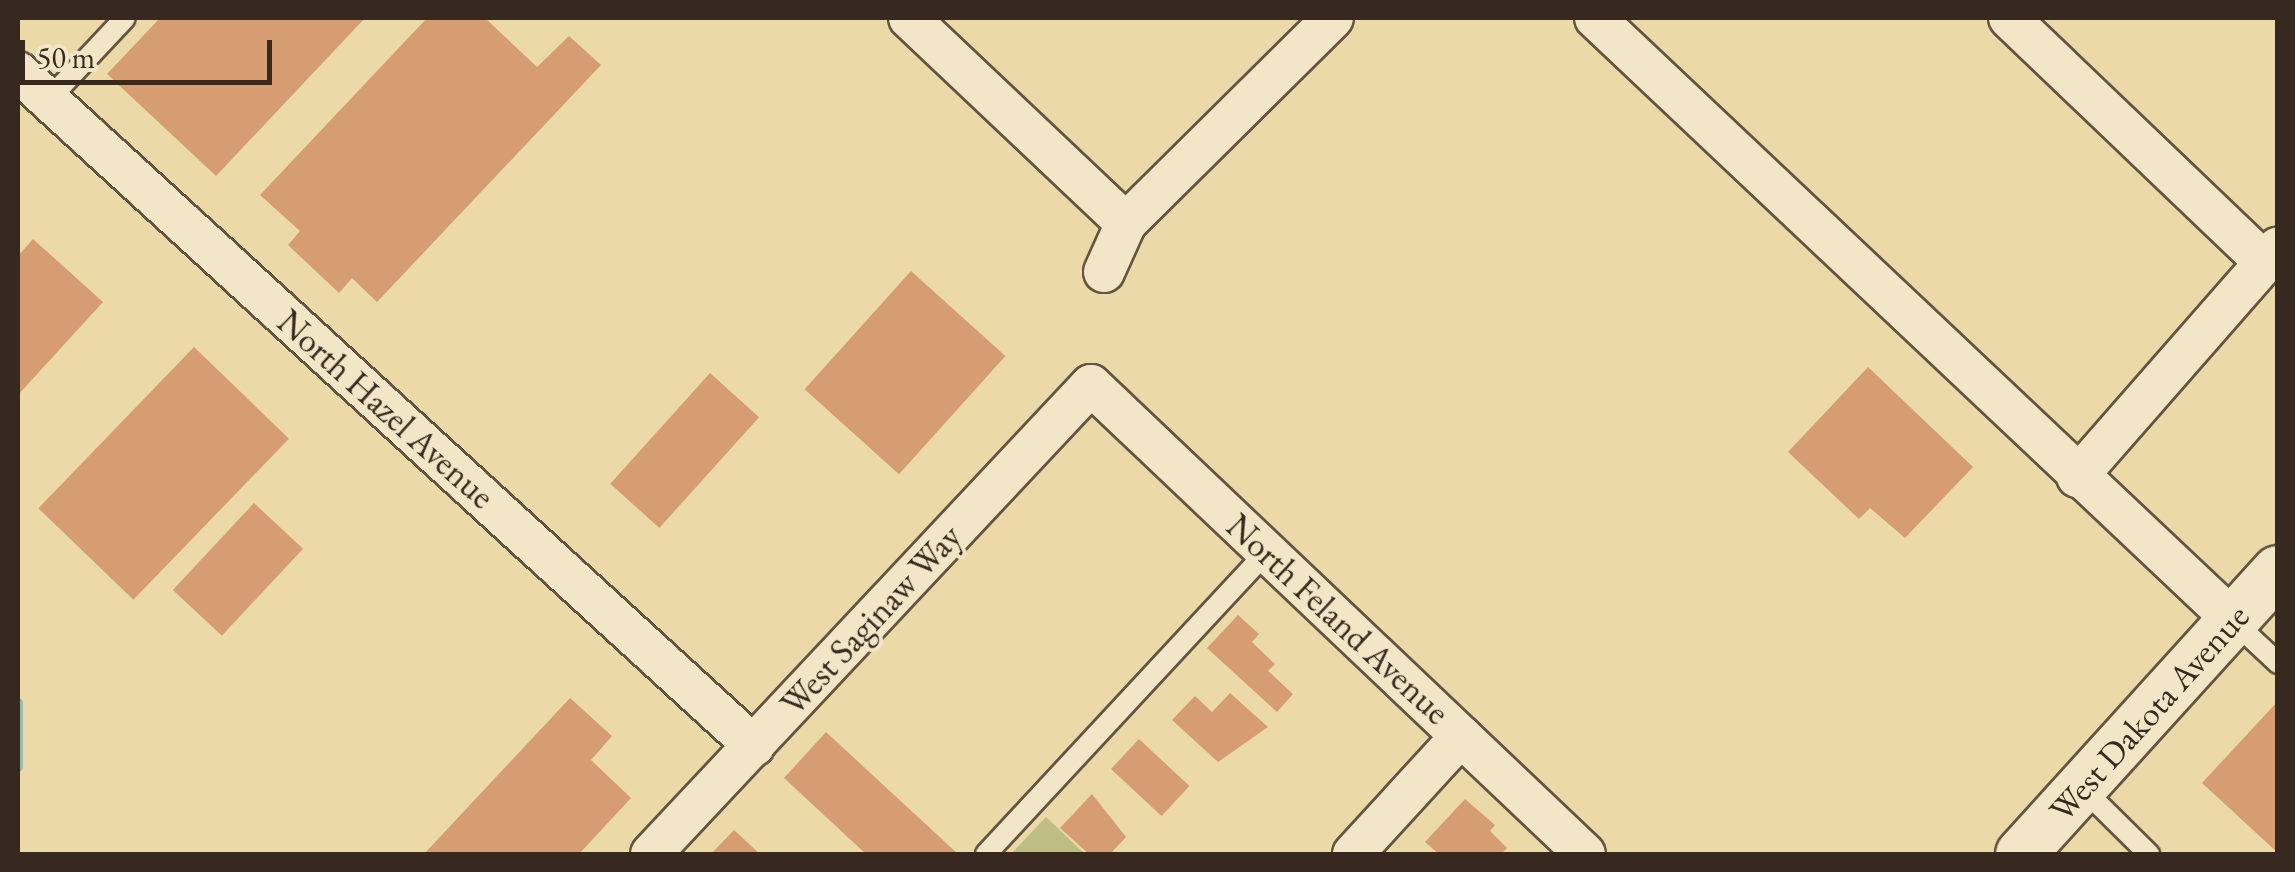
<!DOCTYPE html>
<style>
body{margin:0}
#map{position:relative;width:2295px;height:872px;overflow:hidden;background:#ecd9a8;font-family:"EB Garamond",serif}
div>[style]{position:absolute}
.green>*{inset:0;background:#bdbe84}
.stream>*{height:10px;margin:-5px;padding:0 5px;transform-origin:5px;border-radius:5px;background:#99baab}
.building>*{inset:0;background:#d59d71;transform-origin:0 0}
.roads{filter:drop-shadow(2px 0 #645442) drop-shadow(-2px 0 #645442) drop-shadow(0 2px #645442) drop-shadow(0 -2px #645442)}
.service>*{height:20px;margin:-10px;padding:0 10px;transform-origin:10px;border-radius:10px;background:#f3e6c6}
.minor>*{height:40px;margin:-20px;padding:0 20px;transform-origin:20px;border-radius:20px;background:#f3e6c6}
.tertiary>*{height:50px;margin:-25px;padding:0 25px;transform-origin:25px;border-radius:25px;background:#f3e6c6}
span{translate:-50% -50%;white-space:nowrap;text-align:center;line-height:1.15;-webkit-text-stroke:8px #f3e6c6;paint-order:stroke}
.street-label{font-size:35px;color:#372820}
.frame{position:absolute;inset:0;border:20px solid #372820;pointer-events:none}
.scale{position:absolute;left:20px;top:40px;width:252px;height:45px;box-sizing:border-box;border:5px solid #372820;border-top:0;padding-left:12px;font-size:30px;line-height:35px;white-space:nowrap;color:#372820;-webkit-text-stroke:8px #f3e6c6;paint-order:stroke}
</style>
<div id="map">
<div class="green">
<div style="clip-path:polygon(1046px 817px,1085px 854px,1011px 854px)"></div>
</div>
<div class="stream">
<div style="left:18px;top:703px;width:64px;rotate:90deg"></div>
</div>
<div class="building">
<div style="clip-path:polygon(160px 18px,365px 18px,216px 176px,107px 74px)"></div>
<div style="clip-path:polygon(427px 18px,485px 18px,537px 67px,569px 36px,601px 65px,377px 302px,352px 278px,339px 293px,288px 245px,300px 231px,260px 195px)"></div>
<div style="clip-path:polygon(33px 239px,103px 302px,18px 395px,18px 256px)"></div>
<div style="left:911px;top:271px;width:127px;height:159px;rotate:42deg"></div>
<div style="left:194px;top:347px;width:132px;height:224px;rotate:44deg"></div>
<div style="clip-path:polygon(1868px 367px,1973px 467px,1905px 538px,1870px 508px,1859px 519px,1788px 452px)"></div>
<div style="left:710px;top:373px;width:66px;height:149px;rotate:42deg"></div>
<div style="left:254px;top:503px;width:67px;height:119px;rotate:43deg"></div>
<div style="clip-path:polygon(1238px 615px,1259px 634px,1252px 642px,1275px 664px,1268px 671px,1293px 694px,1277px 712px,1207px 648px)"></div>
<div style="clip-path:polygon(1230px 693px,1268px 727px,1218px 762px,1172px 720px,1195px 696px,1212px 712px)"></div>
<div style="clip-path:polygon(570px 698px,612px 736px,591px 760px,631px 798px,579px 854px,424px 854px)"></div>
<div style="clip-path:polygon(2278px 701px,2278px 853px,2202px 783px)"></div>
<div style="clip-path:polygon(826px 732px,958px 854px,866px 854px,784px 778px)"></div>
<div style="left:1139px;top:739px;width:69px;height:41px;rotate:43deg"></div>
<div style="clip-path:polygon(1092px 794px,1126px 837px,1110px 854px,1089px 854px,1060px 828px)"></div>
<div style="clip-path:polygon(1465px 799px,1495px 825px,1490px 831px,1507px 848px,1501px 854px,1439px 854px,1425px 842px)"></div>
<div style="clip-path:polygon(734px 830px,760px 854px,711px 854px)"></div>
</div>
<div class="roads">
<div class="service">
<div style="left:48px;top:100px;width:112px;rotate:-46.8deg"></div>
<div style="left:2233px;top:621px;width:62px;rotate:43deg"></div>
<div style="left:2083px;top:789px;width:93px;rotate:44.6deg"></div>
<div style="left:986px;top:854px;width:413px;rotate:-47.1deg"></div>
</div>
<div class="minor">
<div style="left:909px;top:18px;width:299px;rotate:43.4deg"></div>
<div style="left:1595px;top:18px;width:876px;rotate:43.33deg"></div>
<div style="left:2009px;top:18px;width:353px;rotate:43.7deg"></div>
<div style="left:18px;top:72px;width:998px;rotate:42.48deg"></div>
<div style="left:1104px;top:272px;width:54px;rotate:-65.8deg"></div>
<div style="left:1126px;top:223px;width:291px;rotate:-44.7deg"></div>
<div style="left:2077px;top:477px;width:305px;rotate:-48.8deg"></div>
<div style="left:651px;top:854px;width:643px;rotate:-46.83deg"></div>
<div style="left:1091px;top:385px;width:681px;rotate:43.51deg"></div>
<div style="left:1353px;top:854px;width:160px;rotate:-47.5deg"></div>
</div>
<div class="tertiary">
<div style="left:2021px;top:854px;width:382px;rotate:-47.8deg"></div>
</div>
</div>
<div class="street-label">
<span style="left:386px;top:409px;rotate:42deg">North Hazel Avenue</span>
<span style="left:1338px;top:619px;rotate:43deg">North Feland Avenue</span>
<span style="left:871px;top:620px;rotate:-47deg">West Saginaw Way</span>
<span style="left:2149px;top:713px;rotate:-48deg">West Dakota Avenue</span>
</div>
<div class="frame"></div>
<div class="scale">50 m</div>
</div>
